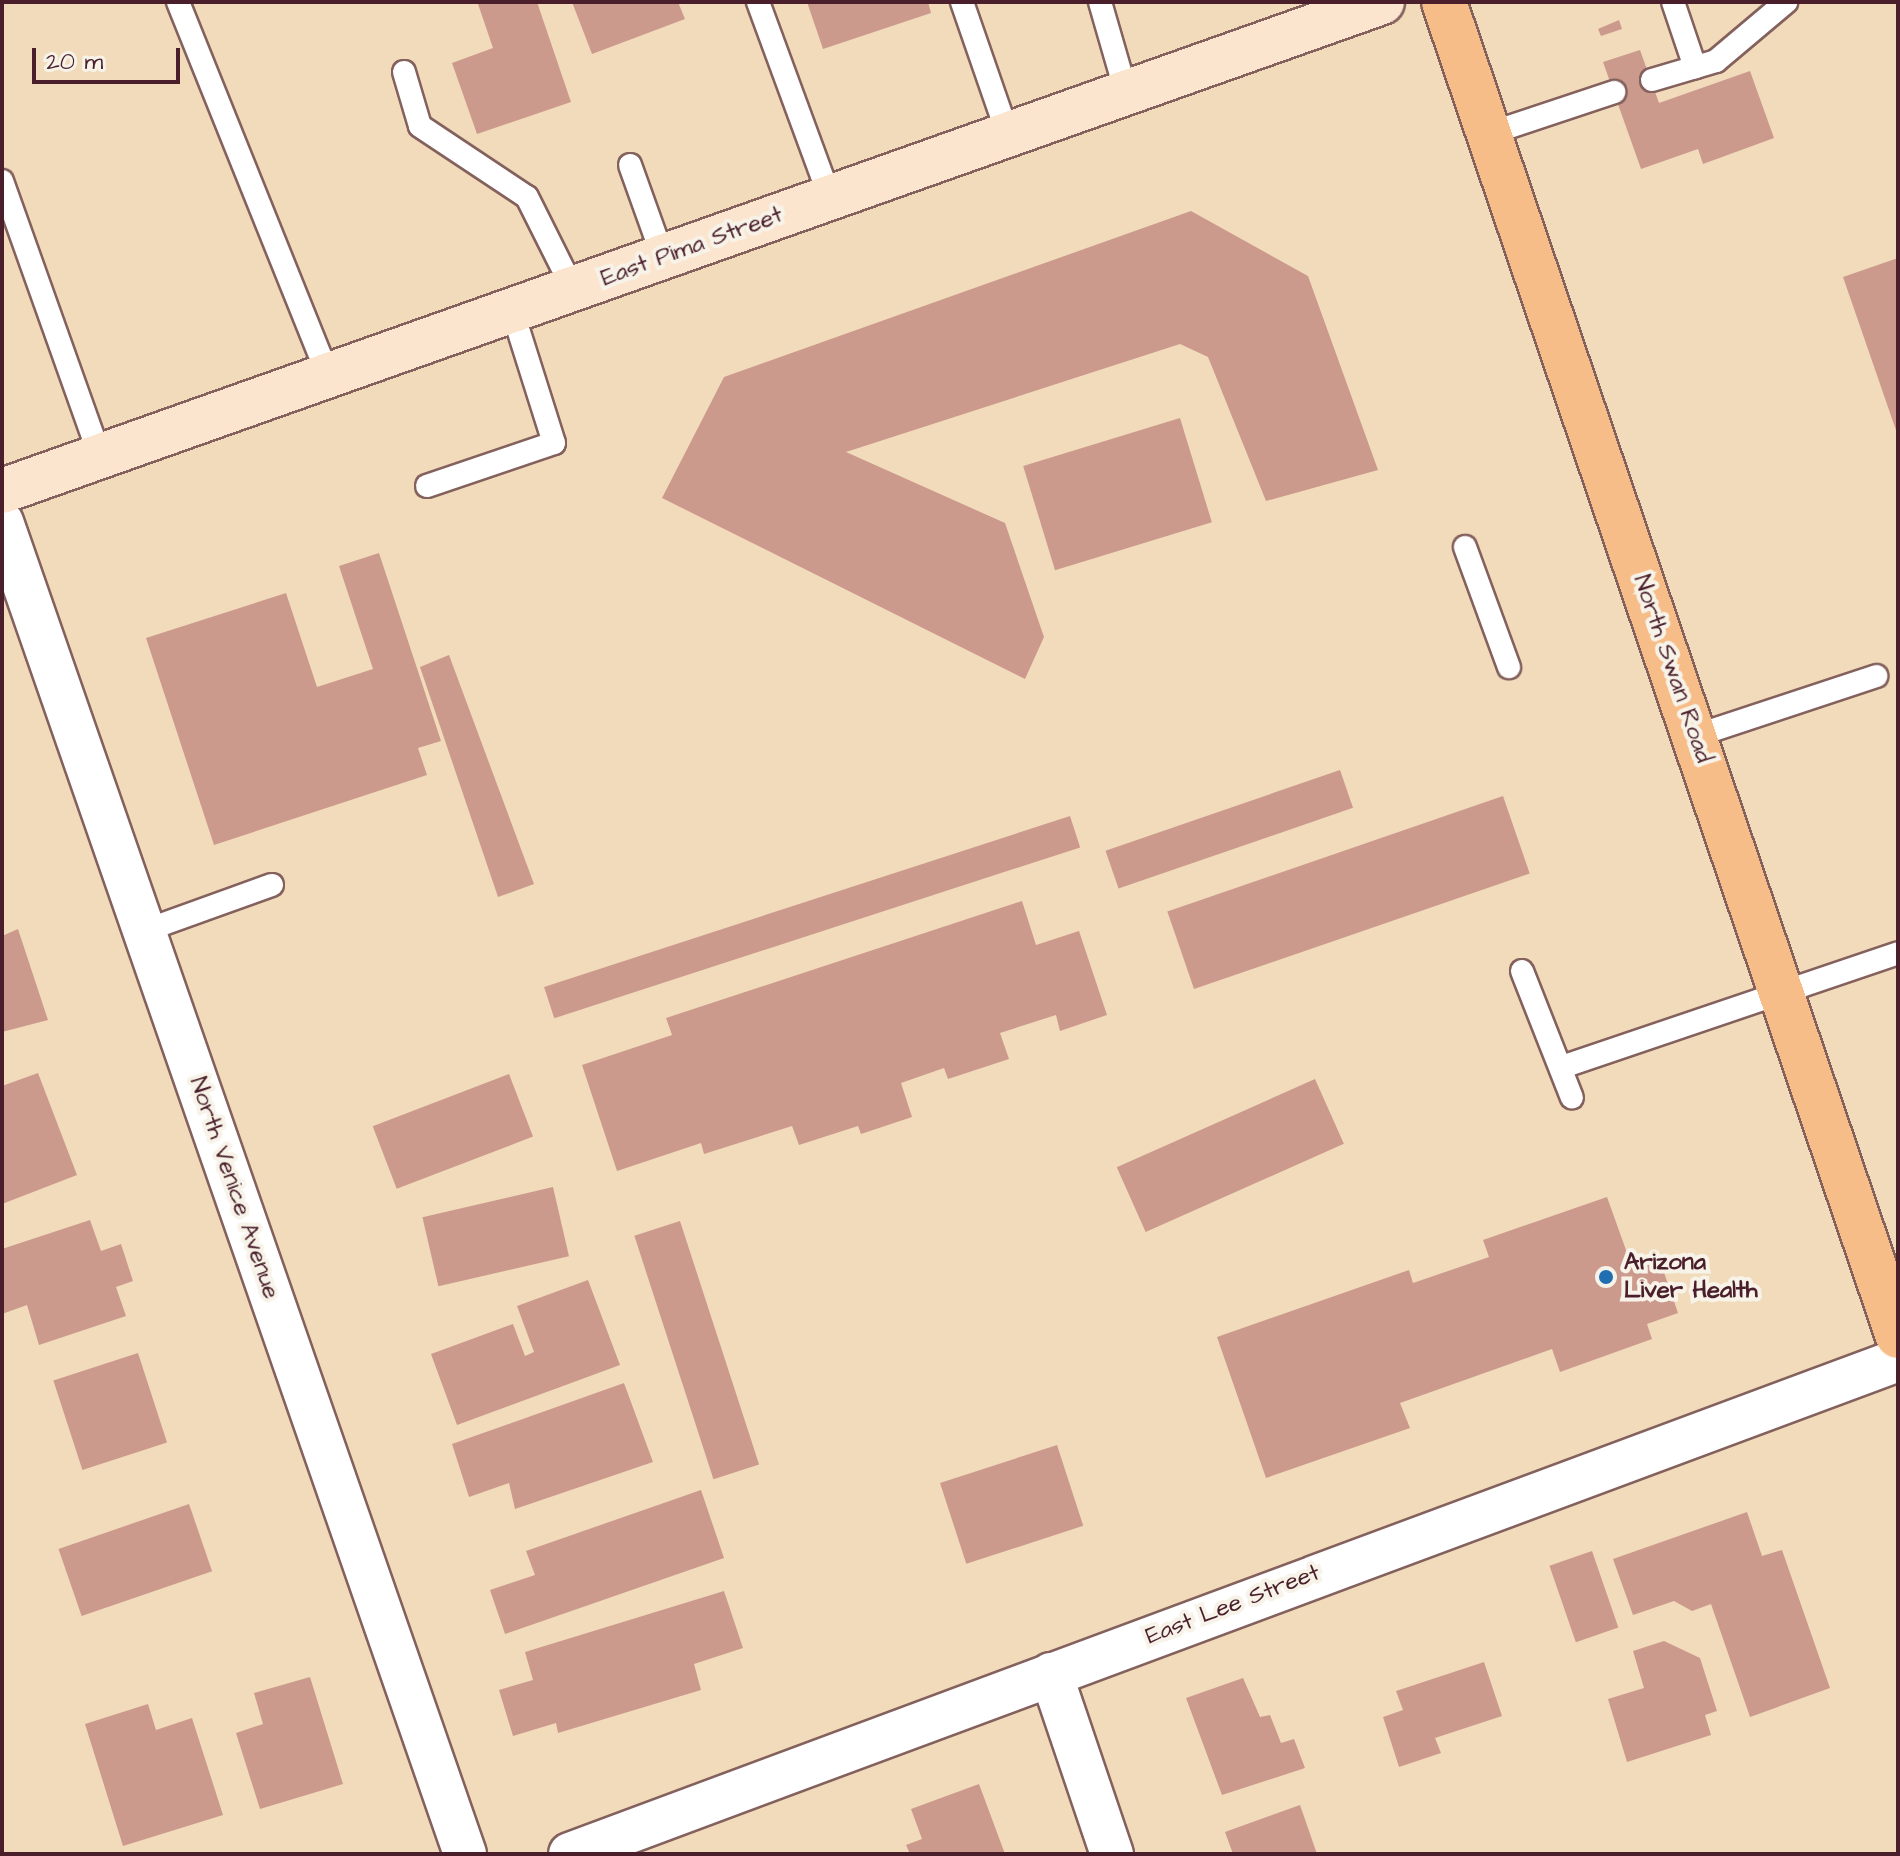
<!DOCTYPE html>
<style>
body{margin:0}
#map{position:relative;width:1900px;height:1856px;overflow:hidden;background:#f1dbbb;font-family:"Architects Daughter",sans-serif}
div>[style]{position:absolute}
.building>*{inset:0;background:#cc9a8d;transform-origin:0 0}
.roads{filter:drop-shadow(2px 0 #84615d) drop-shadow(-2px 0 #84615d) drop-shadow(0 2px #84615d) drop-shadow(0 -2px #84615d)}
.lane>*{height:22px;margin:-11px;padding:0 11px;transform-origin:11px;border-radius:11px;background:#fff}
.street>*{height:42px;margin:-21px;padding:0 21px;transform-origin:21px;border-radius:21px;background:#fff}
.secondary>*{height:44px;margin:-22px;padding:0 22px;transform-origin:22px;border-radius:22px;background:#fce5cf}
.primary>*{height:44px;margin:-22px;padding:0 22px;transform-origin:22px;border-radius:22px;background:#f7bd88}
.dots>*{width:22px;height:22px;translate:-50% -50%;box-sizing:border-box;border:4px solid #f7f3e8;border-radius:50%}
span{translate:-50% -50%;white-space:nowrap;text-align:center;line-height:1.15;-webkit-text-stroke:8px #f7f3e8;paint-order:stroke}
.street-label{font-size:24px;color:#4a1f2b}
.poi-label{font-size:24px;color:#4a1f2b;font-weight:700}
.left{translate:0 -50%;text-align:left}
.frame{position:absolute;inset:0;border:4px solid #4a1f2b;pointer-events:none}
.scale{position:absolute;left:32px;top:48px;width:148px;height:36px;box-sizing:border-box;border:4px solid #4a1f2b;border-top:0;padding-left:10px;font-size:24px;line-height:28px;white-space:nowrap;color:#4a1f2b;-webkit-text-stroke:6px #f7f3e8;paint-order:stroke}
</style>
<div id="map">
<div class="building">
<div style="clip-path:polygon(537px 2px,571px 102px,477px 134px,452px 63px,493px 48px,478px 4px)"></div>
<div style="clip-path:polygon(572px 2px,678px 2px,685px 19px,592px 54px)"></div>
<div style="clip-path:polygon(807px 2px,928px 2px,931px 13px,823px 49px)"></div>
<div style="clip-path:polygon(1619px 20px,1622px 29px,1601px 36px,1598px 29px)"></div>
<div style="clip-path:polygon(1640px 50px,1659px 103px,1750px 71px,1774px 138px,1703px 164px,1698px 149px,1641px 169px,1603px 62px)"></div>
<div style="clip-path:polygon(1191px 211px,1308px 276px,1378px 470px,1266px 501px,1208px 357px,1180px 344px,846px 452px,1005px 523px,1044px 637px,1025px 679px,662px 498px,724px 377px)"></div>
<div style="clip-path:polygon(1898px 258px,1898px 436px,1843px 277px)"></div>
<div style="left:1180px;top:418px;width:109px;height:164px;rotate:73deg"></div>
<div style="clip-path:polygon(379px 553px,441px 741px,418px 748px,427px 775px,214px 845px,146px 638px,286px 593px,317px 687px,373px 669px,339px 566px)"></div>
<div style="clip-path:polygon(449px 655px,534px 884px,498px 897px,420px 667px)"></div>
<div style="left:1340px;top:770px;width:40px;height:248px;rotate:71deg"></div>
<div style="left:1503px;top:796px;width:82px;height:355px;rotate:71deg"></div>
<div style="left:1070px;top:816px;width:33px;height:553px;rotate:72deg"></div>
<div style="clip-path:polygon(1022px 901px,1036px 945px,1079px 931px,1107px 1015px,1060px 1031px,1056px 1015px,1000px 1033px,1009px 1059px,948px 1079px,944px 1068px,901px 1083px,912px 1117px,861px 1134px,858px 1126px,799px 1145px,792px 1126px,704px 1154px,701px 1143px,617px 1171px,582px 1065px,672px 1035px,666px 1018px)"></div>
<div style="clip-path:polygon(18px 929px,48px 1020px,2px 1032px,2px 936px)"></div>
<div style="clip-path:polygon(38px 1073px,77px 1175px,2px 1204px,2px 1086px)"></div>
<div style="left:509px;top:1074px;width:67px;height:146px;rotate:69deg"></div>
<div style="left:1315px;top:1079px;width:71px;height:217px;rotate:66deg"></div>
<div style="left:553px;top:1187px;width:71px;height:134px;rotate:77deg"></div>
<div style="clip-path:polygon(1607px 1197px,1631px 1264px,1658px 1255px,1678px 1313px,1647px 1324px,1652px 1339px,1560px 1372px,1552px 1349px,1400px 1403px,1410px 1428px,1266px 1478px,1217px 1337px,1409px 1270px,1413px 1283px,1489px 1257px,1483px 1240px)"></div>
<div style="clip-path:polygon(90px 1220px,101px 1251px,121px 1244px,133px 1281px,116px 1287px,126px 1316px,39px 1345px,27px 1305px,2px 1314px,2px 1249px)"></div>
<div style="left:680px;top:1221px;width:256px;height:48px;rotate:72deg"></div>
<div style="clip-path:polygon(588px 1280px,620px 1365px,457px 1425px,431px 1354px,513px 1324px,525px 1356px,534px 1352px,517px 1306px)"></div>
<div style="left:138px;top:1353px;width:94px;height:89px;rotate:72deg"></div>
<div style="clip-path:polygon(624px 1383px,653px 1462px,515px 1509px,509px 1483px,469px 1497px,452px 1444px)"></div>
<div style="left:1057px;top:1445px;width:85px;height:123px;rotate:72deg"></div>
<div style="clip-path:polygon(701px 1490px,724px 1558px,505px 1634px,490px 1590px,535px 1575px,526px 1551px)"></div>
<div style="left:189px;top:1504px;width:71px;height:138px;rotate:71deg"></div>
<div style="clip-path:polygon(1747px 1512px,1762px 1556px,1782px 1550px,1830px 1688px,1750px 1717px,1711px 1604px,1692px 1611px,1674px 1601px,1633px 1615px,1613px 1559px)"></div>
<div style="left:1592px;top:1551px;width:81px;height:45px;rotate:71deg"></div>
<div style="clip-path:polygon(724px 1591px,743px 1648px,694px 1664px,701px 1690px,558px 1733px,556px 1723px,513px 1736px,499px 1690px,533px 1680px,525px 1652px)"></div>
<div style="clip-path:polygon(1664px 1641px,1700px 1658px,1717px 1711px,1705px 1715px,1711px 1735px,1627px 1762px,1608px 1699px,1644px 1688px,1633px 1651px)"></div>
<div style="clip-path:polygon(1484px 1662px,1502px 1716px,1435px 1738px,1441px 1753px,1399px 1767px,1383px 1717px,1403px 1710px,1396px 1691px)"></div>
<div style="clip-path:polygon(310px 1677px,343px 1784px,260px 1809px,236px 1733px,263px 1724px,254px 1693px)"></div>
<div style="clip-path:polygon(1243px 1678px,1260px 1717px,1270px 1715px,1281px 1743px,1294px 1739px,1305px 1768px,1222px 1795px,1186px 1698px)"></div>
<div style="clip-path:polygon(148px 1704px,156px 1730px,192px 1718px,223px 1815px,123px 1846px,85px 1724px)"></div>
<div style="clip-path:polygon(979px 1784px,1005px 1854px,910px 1854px,906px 1845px,922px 1839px,911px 1809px)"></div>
<div style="clip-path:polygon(1300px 1805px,1317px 1854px,1233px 1854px,1225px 1832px)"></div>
</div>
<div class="roads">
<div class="lane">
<div style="left:178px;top:2px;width:403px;rotate:68.1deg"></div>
<div style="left:758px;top:2px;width:209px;rotate:69.8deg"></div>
<div style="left:962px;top:2px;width:141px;rotate:70.9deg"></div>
<div style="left:1100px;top:2px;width:94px;rotate:73.9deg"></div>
<div style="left:1673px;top:2px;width:69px;rotate:71.3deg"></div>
<div style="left:404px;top:72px;width:56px;rotate:73.5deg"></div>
<div style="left:420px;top:126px;width:128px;rotate:33.6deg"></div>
<div style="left:527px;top:197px;width:103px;rotate:63.4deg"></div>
<div style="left:1652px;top:80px;width:67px;rotate:-16.5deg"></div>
<div style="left:1716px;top:61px;width:92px;rotate:-40.1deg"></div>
<div style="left:1491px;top:133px;width:130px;rotate:-18.4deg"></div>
<div style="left:630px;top:165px;width:98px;rotate:70.3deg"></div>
<div style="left:2px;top:181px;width:292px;rotate:70.4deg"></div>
<div style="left:427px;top:486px;width:134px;rotate:-18.7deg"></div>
<div style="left:554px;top:443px;width:139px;rotate:-107.5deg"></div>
<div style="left:1465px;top:547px;width:128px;rotate:69.9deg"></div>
<div style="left:1695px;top:736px;width:191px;rotate:-18.3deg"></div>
<div style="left:144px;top:931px;width:136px;rotate:-19.8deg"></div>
<div style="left:1522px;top:971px;width:136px;rotate:68.5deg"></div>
<div style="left:1562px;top:1067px;width:355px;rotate:-18.7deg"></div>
</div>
<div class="street">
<div style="left:2px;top:522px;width:1410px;rotate:70.83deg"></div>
<div style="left:1051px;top:1674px;width:190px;rotate:71.3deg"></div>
<div style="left:570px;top:1854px;width:1417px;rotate:-20.4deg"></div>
</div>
<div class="secondary">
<div style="left:2px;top:491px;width:1464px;rotate:-19.51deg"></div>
</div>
<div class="primary">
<div style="left:1444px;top:2px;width:1409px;rotate:71.21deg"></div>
</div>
</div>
<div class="dots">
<div style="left:1606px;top:1277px;background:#1f6fb2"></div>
</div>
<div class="street-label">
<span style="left:692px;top:247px;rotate:-20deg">East Pima Street</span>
<span style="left:1672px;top:669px;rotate:71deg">North Swan Road</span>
<span style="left:234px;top:1188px;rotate:71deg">North Venice Avenue</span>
<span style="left:1233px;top:1605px;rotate:-21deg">East Lee Street</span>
</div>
<div class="poi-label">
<span class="left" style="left:1624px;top:1277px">Arizona<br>Liver Health</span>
</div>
<div class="frame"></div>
<div class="scale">20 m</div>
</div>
